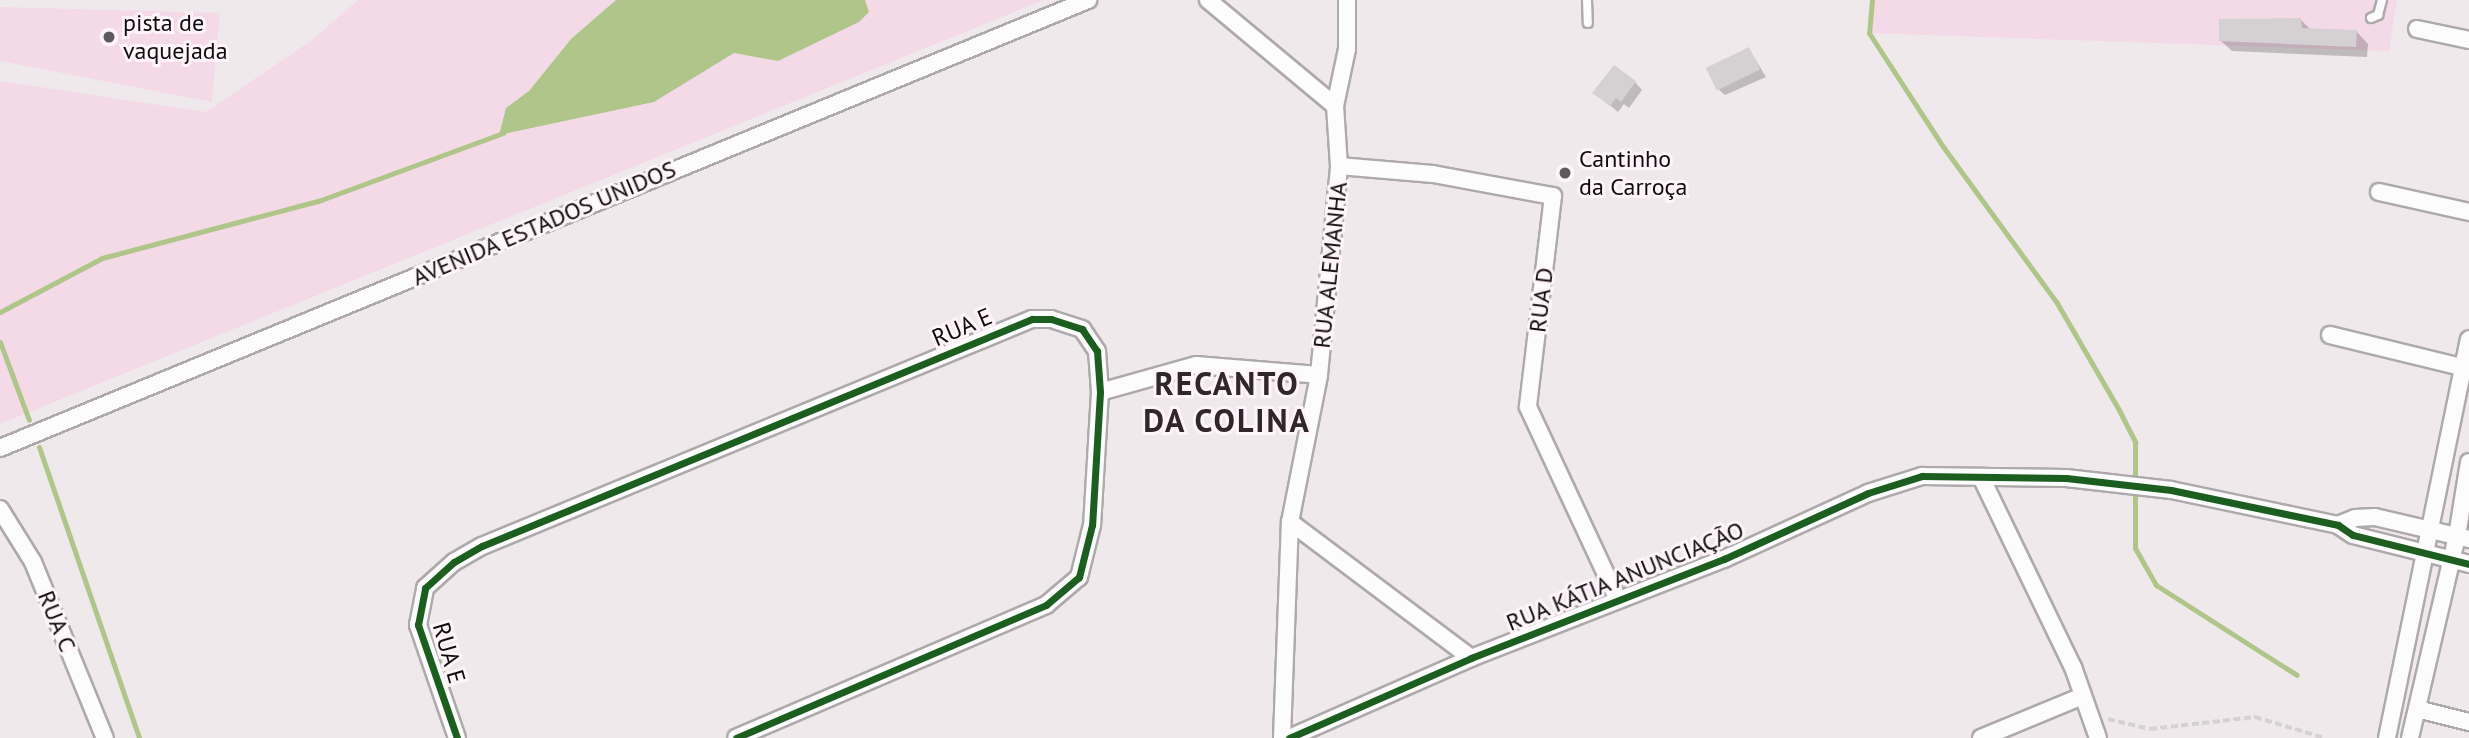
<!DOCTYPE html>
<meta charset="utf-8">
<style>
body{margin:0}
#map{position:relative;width:2469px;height:738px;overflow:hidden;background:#efe9ec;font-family:"PT Sans",sans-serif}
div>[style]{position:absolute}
.green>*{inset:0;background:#f4d9e6}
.water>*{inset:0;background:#afc589}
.shadow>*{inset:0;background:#0003}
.stream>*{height:5px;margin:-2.5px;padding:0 2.5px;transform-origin:2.5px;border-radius:2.5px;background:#afc589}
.building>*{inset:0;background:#d5d1d3;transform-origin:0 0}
.path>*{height:3.5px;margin-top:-1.75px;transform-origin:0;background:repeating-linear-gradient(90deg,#d5d2d3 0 7px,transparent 0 10.5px)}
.roads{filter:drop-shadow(2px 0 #aea9ab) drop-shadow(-2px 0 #aea9ab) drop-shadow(0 2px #aea9ab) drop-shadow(0 -2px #aea9ab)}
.lane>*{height:8px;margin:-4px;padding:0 4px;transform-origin:4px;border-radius:4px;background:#fdfcfc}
.street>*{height:16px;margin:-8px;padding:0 8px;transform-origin:8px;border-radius:8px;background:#fdfcfc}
.cycleway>*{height:7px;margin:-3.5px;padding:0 3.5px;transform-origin:3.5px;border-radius:3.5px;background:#1b5e20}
.dots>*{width:19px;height:19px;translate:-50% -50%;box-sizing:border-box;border:4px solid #fef4f9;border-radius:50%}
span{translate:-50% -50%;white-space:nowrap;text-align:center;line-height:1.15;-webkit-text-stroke:6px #fef4f9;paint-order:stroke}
.poi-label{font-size:24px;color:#100c0e}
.left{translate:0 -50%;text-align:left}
.street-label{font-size:24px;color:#100c0e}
.district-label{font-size:32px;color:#30272b;font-weight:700;letter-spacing:2px}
</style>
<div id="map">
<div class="green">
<div style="clip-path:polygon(358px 0,616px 0,571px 39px,529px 91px,506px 108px,499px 135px,654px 102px,734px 53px,778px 61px,859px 22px,869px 12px,865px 0,1044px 0,0 424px,0 81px,206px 112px,312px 40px)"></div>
<div style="clip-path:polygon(1872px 0,2397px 0,2389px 51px,1869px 33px)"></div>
<div style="clip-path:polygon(0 7px,220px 13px,212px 102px,0 61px)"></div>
</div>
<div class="water">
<div style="clip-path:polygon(616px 0,865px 0,869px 12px,859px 22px,778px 61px,734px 53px,654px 102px,499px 135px,506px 108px,529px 91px,571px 39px)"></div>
</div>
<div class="shadow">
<div style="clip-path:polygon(2300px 19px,2311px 30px,2357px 32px,2368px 44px,2367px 57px,2232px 51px,2220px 40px)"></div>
<div style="clip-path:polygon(1749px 49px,1766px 77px,1725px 95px,1717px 88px)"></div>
<div style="clip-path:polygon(1635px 82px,1642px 90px,1629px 108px,1624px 104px,1618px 112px,1595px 93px)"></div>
</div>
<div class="stream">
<div style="left:1872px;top:0;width:33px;rotate:95deg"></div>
<div style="left:1869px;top:33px;width:137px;rotate:56.9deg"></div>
<div style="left:1944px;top:148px;width:192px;rotate:53.9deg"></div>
<div style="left:2057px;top:303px;width:124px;rotate:59.9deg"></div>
<div style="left:2119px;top:410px;width:36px;rotate:63deg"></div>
<div style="left:2135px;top:442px;width:106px;rotate:90deg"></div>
<div style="left:2135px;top:548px;width:43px;rotate:60.4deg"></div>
<div style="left:2156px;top:585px;width:167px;rotate:32.6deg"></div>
<div style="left:0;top:312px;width:115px;rotate:-27.9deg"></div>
<div style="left:102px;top:258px;width:227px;rotate:-14.8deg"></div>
<div style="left:321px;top:200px;width:194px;rotate:-20.2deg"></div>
<div style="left:0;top:342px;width:83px;rotate:69.6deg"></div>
<div style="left:39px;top:447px;width:308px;rotate:71deg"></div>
</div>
<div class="building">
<div style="clip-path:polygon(2301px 18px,2302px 28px,2357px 30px,2356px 47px,2219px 41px,2219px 19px)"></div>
<div style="left:1749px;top:47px;width:25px;height:48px;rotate:64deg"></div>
<div style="clip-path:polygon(1614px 65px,1636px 81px,1621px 102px,1616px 98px,1610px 106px,1592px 93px)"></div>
</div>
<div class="path">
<div style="left:2108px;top:719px;width:43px;rotate:13.4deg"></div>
<div style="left:2150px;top:729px;width:106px;rotate:-6.5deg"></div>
<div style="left:2255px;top:717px;width:73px;rotate:16.7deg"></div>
</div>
<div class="roads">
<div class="lane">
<div style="left:1587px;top:0;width:23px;rotate:88deg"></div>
<div style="left:2371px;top:18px;width:8px;rotate:-23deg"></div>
<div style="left:2378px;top:15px;width:16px;rotate:-75deg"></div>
</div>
<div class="street">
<div style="left:1208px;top:0;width:165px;rotate:39.8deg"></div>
<div style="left:2417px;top:29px;width:53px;rotate:11.9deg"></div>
<div style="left:1339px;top:166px;width:94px;rotate:4.9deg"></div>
<div style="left:1433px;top:174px;width:122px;rotate:10.4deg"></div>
<div style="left:1553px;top:196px;width:212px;rotate:96.8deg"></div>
<div style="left:1528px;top:407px;width:213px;rotate:65deg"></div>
<div style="left:2379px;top:192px;width:92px;rotate:12.5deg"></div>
<div style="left:2330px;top:335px;width:143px;rotate:13.7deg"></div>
<div style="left:1100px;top:392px;width:100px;rotate:-15.7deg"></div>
<div style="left:1196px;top:365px;width:123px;rotate:4.6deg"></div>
<div style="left:0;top:448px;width:1177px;rotate:-22.38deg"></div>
<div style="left:1981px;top:477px;width:211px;rotate:64.2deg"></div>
<div style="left:2073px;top:667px;width:75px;rotate:70.6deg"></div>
<div style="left:0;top:509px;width:62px;rotate:58.1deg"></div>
<div style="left:33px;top:562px;width:190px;rotate:67.8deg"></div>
<div style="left:1290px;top:522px;width:226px;rotate:36.9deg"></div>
<div style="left:2338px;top:525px;width:18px;rotate:-22deg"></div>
<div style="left:2355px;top:518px;width:20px;rotate:-3deg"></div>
<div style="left:2375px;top:517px;width:97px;rotate:13.2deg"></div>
<div style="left:2417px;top:709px;width:54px;rotate:14deg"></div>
<div style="left:457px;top:738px;width:120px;rotate:-109deg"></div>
<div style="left:418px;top:625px;width:38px;rotate:-79deg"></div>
<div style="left:425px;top:588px;width:39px;rotate:-42deg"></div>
<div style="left:454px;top:562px;width:32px;rotate:-30deg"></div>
<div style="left:482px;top:546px;width:595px;rotate:-22.43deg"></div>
<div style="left:1032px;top:319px;width:19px"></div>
<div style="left:1051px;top:319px;width:33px;rotate:18deg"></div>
<div style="left:1082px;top:329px;width:27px;rotate:56deg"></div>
<div style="left:1097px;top:351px;width:41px;rotate:85.8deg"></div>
<div style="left:1100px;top:392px;width:133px;rotate:93.4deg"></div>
<div style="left:1092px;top:525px;width:54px;rotate:104deg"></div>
<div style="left:1079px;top:577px;width:43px;rotate:139.7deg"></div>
<div style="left:1046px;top:605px;width:337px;rotate:156.8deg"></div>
<div style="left:1282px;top:738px;width:216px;rotate:-87.9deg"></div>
<div style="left:1290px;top:522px;width:150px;rotate:-78.8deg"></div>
<div style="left:1319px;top:375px;width:210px;rotate:-84.5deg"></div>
<div style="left:1339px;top:166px;width:60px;rotate:-93.8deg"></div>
<div style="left:1335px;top:106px;width:58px;rotate:-78.1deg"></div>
<div style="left:1347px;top:49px;width:49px;rotate:-90deg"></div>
<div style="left:1289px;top:738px;width:199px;rotate:-23.7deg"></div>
<div style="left:1471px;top:658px;width:272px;rotate:-21.4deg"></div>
<div style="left:1724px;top:559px;width:158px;rotate:-24.6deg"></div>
<div style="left:1868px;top:493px;width:57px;rotate:-17.5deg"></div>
<div style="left:1922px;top:476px;width:144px;rotate:0.8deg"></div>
<div style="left:2066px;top:478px;width:106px;rotate:6.5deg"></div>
<div style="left:2171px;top:490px;width:171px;rotate:11.8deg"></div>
<div style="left:2338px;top:525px;width:18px;rotate:34deg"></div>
<div style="left:2353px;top:535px;width:120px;rotate:14deg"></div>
<div style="left:1981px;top:738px;width:107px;rotate:-22.5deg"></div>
<div style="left:2387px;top:738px;width:407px;rotate:-78.4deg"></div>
<div style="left:2410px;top:738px;width:207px;rotate:-76.9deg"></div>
<div style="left:2457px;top:536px;width:75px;rotate:-80.8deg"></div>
</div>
</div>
<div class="cycleway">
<div style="left:457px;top:738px;width:120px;rotate:-109deg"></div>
<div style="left:418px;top:625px;width:38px;rotate:-79deg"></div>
<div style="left:425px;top:588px;width:39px;rotate:-42deg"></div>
<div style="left:454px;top:562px;width:32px;rotate:-30deg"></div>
<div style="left:482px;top:546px;width:595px;rotate:-22.43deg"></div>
<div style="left:1032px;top:319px;width:19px"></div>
<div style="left:1051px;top:319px;width:33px;rotate:18deg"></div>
<div style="left:1082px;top:329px;width:27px;rotate:56deg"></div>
<div style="left:1097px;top:351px;width:41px;rotate:85.8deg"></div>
<div style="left:1100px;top:392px;width:133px;rotate:93.4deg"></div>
<div style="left:1092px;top:525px;width:54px;rotate:104deg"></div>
<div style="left:1079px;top:577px;width:43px;rotate:139.7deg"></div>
<div style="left:1046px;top:605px;width:337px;rotate:156.8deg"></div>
<div style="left:1289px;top:738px;width:199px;rotate:-23.7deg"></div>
<div style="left:1471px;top:658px;width:272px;rotate:-21.4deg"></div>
<div style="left:1724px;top:559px;width:158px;rotate:-24.6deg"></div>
<div style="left:1868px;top:493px;width:57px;rotate:-17.5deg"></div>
<div style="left:1922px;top:476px;width:144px;rotate:0.8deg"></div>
<div style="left:2066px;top:478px;width:106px;rotate:6.5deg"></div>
<div style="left:2171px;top:490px;width:171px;rotate:11.8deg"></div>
<div style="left:2338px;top:525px;width:18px;rotate:34deg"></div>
<div style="left:2353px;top:535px;width:120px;rotate:14deg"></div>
</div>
<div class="dots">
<div style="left:109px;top:37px;background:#5e595c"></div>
<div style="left:1565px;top:173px;background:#5e595c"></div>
</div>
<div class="poi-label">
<span class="left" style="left:123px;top:37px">pista de<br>vaquejada</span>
<span class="left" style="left:1579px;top:173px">Cantinho<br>da Carroça</span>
</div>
<div class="street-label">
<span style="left:544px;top:223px;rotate:-23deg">AVENIDA ESTADOS UNIDOS</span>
<span style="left:1330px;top:265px;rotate:-84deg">RUA ALEMANHA</span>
<span style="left:1541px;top:300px;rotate:-83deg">RUA D</span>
<span style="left:962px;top:327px;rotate:-23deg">RUA E</span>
<span style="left:1625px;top:576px;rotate:-22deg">RUA KÁTIA ANUNCIAÇÃO</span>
<span style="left:57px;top:621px;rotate:68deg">RUA C</span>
<span style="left:449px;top:653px;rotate:74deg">RUA E</span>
</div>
<div class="district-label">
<span style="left:1227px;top:402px">RECANTO<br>DA COLINA</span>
</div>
</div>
